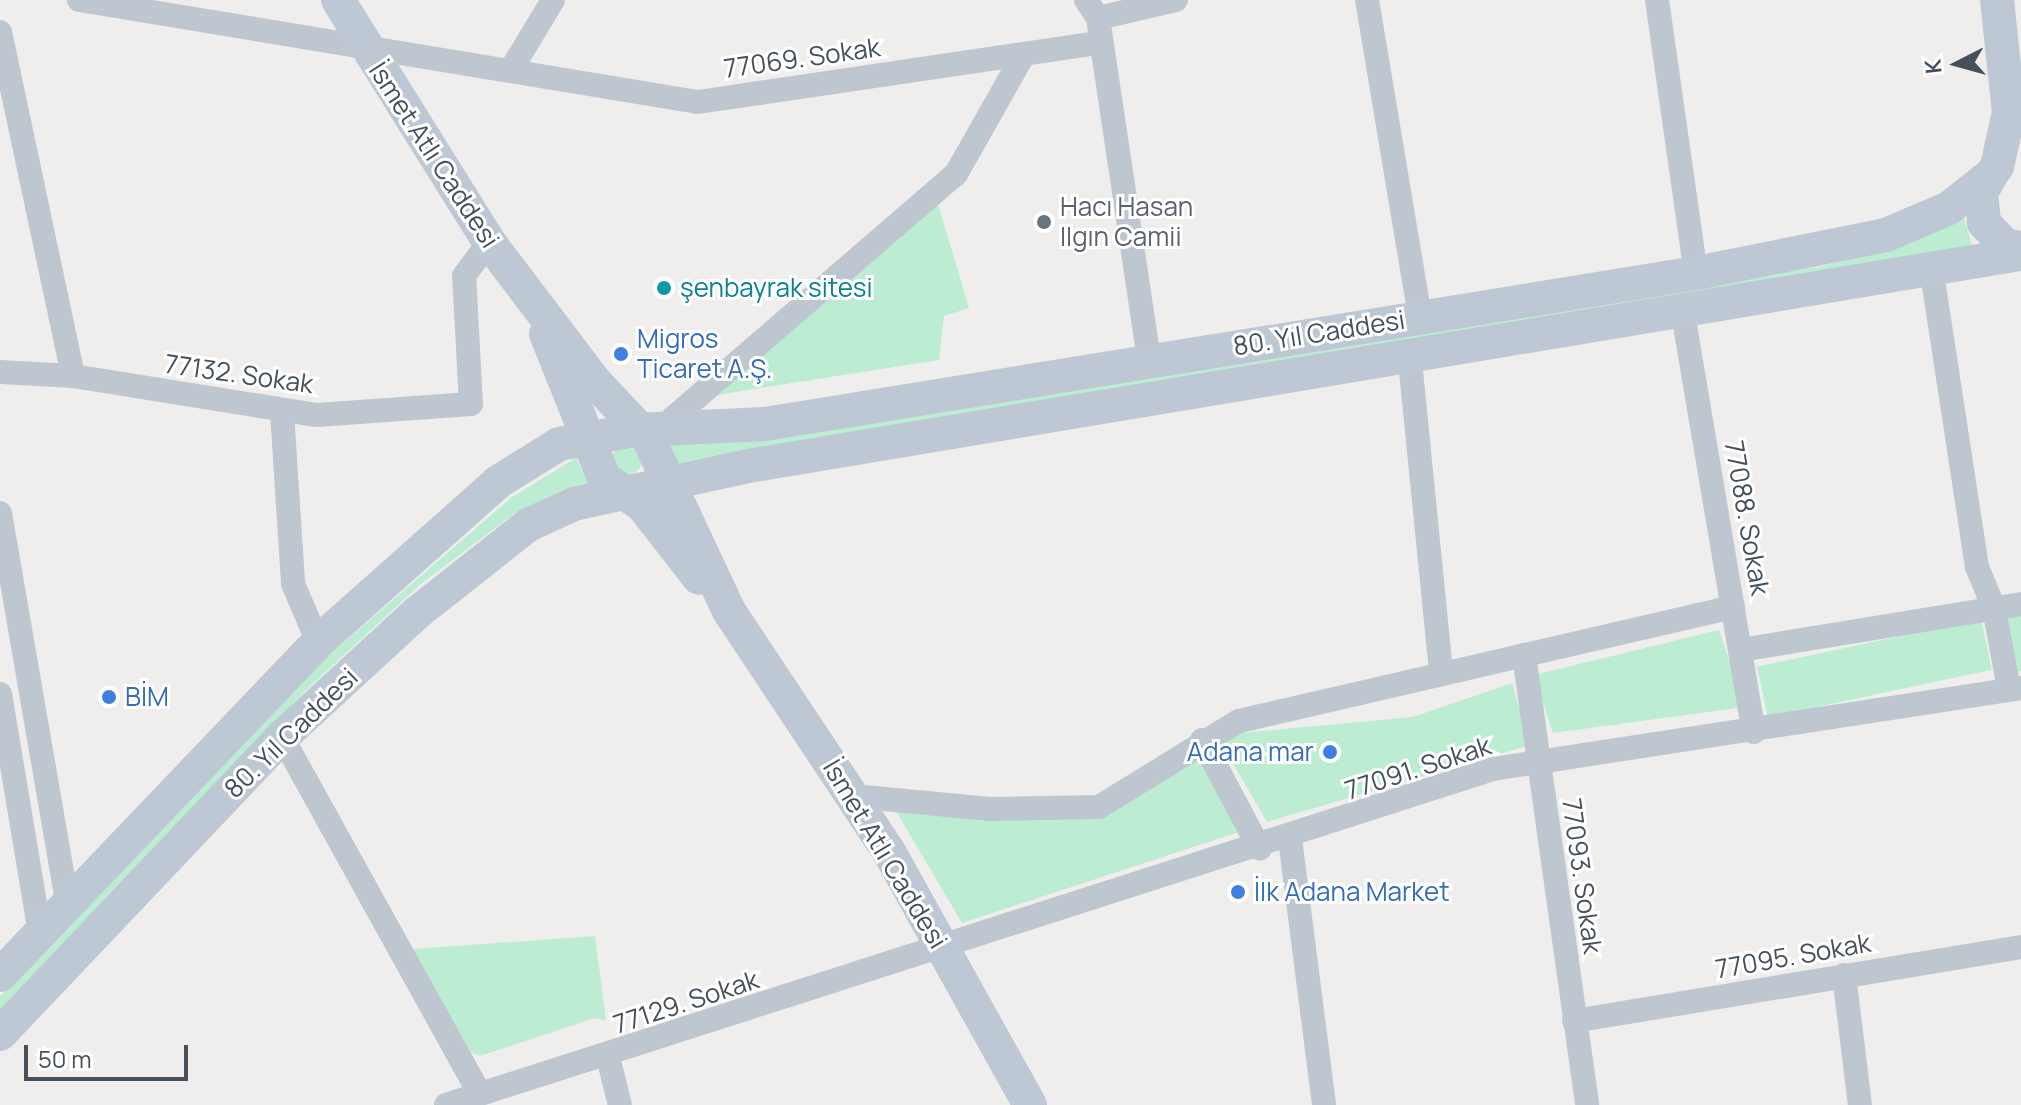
<!DOCTYPE html>
<meta charset="utf-8">
<style>
body{margin:0}
#map{position:relative;width:2021px;height:1105px;overflow:hidden;background:#f0eded;font-family:Manrope,sans-serif}
div>[style]{position:absolute}
.green>*{inset:0;background:#bcedd2;transform-origin:0 0}
.round{border-radius:50%}
.street>*{height:24px;margin:-12px;padding:0 12px;transform-origin:12px;border-radius:12px;background:#bec7cf}
.secondary>*{height:34px;margin:-17px;padding:0 17px;transform-origin:17px;border-radius:17px;background:#bec8d4}
.dots>*{width:22px;height:22px;translate:-50% -50%;box-sizing:border-box;border:4px solid #fff;border-radius:50%}
span{translate:-50% -50%;white-space:nowrap;text-align:center;line-height:1.15;-webkit-text-stroke:6px #fff;paint-order:stroke}
.street-label{font-size:26px;color:#46505a}
.worship-label{font-size:26px;color:#5b616d}
.left{translate:0 -50%;text-align:left}
.culture-label{font-size:26px;color:#0d838f}
.shop-label{font-size:26px;color:#366cbe}
.right{translate:-100% -50%;text-align:right}
.north{position:absolute;left:1917px;top:24px;width:80px;height:80px;-webkit-text-stroke:6px #fff;paint-order:stroke;rotate:264deg;font-size:22px;font-weight:700;line-height:32px;text-align:center;color:#46505a}
.north::after{content:'';display:block;margin:auto;width:28px;height:36px;background:#46505a;clip-path:polygon(50% 0,100% 100%,50% 72%,0 100%)}
.scale{position:absolute;left:24px;top:1045px;width:164px;height:36px;box-sizing:border-box;border:4px solid #46505a;border-top:0;padding-left:10px;font-size:24px;line-height:28px;white-space:nowrap;color:#46505a;-webkit-text-stroke:6px #fff;paint-order:stroke}
</style>
<div id="map">
<div class="green">
<div style="clip-path:polygon(937px 201px,969px 308px,944px 316px,939px 360px,710px 396px)"></div>
<div style="clip-path:polygon(1964px 217px,1973px 249px,683px 474px,668px 444px,1818px 267px,1891px 248px)"></div>
<div class="round" style="left:612px;top:445px;width:30px;height:30px"></div>
<div style="clip-path:polygon(576px 458px,589px 485px,515px 513px,421px 584px,305px 691px,0 1014px,0 996px,299px 681px,512px 497px)"></div>
<div style="clip-path:polygon(2021px 613px,2021px 671px,2018px 672px,2008px 615px)"></div>
<div style="left:1981px;top:619px;width:52px;height:229px;rotate:78deg"></div>
<div style="clip-path:polygon(1719px 630px,1745px 707px,1553px 733px,1534px 675px)"></div>
<div style="clip-path:polygon(1512px 683px,1530px 745px,1267px 822px,1220px 741px,1240px 733px,1413px 717px)"></div>
<div style="clip-path:polygon(1199px 758px,1239px 832px,962px 923px,893px 806px,1096px 816px)"></div>
<div style="clip-path:polygon(595px 936px,606px 1021px,595px 1018px,480px 1056px,470px 1052px,412px 949px)"></div>
</div>
<div class="street">
<div style="left:79px;top:0;width:627px;rotate:9.36deg"></div>
<div style="left:698px;top:102px;width:408px;rotate:-8.4deg"></div>
<div style="left:1086px;top:0;width:22px;rotate:56deg"></div>
<div style="left:1098px;top:18px;width:347px;rotate:81.5deg"></div>
<div style="left:1367px;top:0;width:320px;rotate:80.5deg"></div>
<div style="left:1657px;top:0;width:276px;rotate:81.9deg"></div>
<div style="left:1098px;top:18px;width:80px;rotate:-13deg"></div>
<div style="left:0;top:32px;width:352px;rotate:78deg"></div>
<div style="left:512px;top:68px;width:79px;rotate:-58.9deg"></div>
<div style="left:1932px;top:273px;width:297px;rotate:81.3deg"></div>
<div style="left:1977px;top:567px;width:44px;rotate:67.5deg"></div>
<div style="left:1994px;top:608px;width:82px;rotate:79.5deg"></div>
<div style="left:1683px;top:314px;width:424px;rotate:80.4deg"></div>
<div style="left:1410px;top:361px;width:314px;rotate:84.3deg"></div>
<div style="left:0;top:372px;width:73px;rotate:3.1deg"></div>
<div style="left:73px;top:376px;width:247px;rotate:9.1deg"></div>
<div style="left:317px;top:415px;width:154px;rotate:-4.1deg"></div>
<div style="left:471px;top:404px;width:128px;rotate:-93.1deg"></div>
<div style="left:464px;top:276px;width:42px;rotate:-53.7deg"></div>
<div style="left:282px;top:412px;width:172px;rotate:86.3deg"></div>
<div style="left:293px;top:584px;width:63px;rotate:66.7deg"></div>
<div style="left:673px;top:432px;width:14px;rotate:-90deg"></div>
<div style="left:673px;top:418px;width:374px;rotate:-40.8deg"></div>
<div style="left:956px;top:174px;width:138px;rotate:-60.5deg"></div>
<div style="left:0;top:513px;width:398px;rotate:80.2deg"></div>
<div style="left:1741px;top:650px;width:284px;rotate:-9.3deg"></div>
<div style="left:1524px;top:655px;width:454px;rotate:82deg"></div>
<div style="left:0;top:694px;width:241px;rotate:80.5deg"></div>
<div style="left:282px;top:737px;width:408px;rotate:61deg"></div>
<div style="left:1202px;top:740px;width:123px;rotate:62deg"></div>
<div style="left:853px;top:796px;width:138px;rotate:5.4deg"></div>
<div style="left:990px;top:809px;width:109px;rotate:-1.1deg"></div>
<div style="left:1099px;top:807px;width:164px;rotate:-31.6deg"></div>
<div style="left:1239px;top:721px;width:507px;rotate:-12.99deg"></div>
<div style="left:1290px;top:839px;width:268px;rotate:82.7deg"></div>
<div style="left:1844px;top:975px;width:131px;rotate:83deg"></div>
<div style="left:1574px;top:1021px;width:453px;rotate:-9.4deg"></div>
<div style="left:608px;top:1057px;width:49px;rotate:76deg"></div>
<div style="left:446px;top:1105px;width:1100px;rotate:-17.79deg"></div>
<div style="left:1493px;top:769px;width:534px;rotate:-8.72deg"></div>
</div>
<div class="secondary">
<div style="left:338px;top:0;width:285px;rotate:58deg"></div>
<div style="left:489px;top:242px;width:177px;rotate:52.8deg"></div>
<div style="left:596px;top:383px;width:76px;rotate:46.6deg"></div>
<div style="left:648px;top:438px;width:191px;rotate:64.9deg"></div>
<div style="left:729px;top:611px;width:287px;rotate:56.4deg"></div>
<div style="left:888px;top:850px;width:292px;rotate:60.9deg"></div>
<div style="left:1997px;top:0;width:113px;rotate:83.9deg"></div>
<div style="left:2009px;top:112px;width:56px;rotate:102.3deg"></div>
<div style="left:1993px;top:172px;width:24px;rotate:120deg"></div>
<div style="left:1981px;top:193px;width:30px;rotate:84deg"></div>
<div style="left:1984px;top:223px;width:30px;rotate:46deg"></div>
<div style="left:2005px;top:245px;width:16px;rotate:11deg"></div>
<div style="left:546px;top:334px;width:155px;rotate:68.1deg"></div>
<div style="left:604px;top:478px;width:48px;rotate:35.7deg"></div>
<div style="left:643px;top:506px;width:91px;rotate:52.1deg"></div>
<div style="left:0;top:975px;width:460px;rotate:-46.3deg"></div>
<div style="left:318px;top:642px;width:241px;rotate:-41.6deg"></div>
<div style="left:498px;top:482px;width:72px;rotate:-31.9deg"></div>
<div style="left:559px;top:444px;width:77px;rotate:-10.4deg"></div>
<div style="left:635px;top:430px;width:130px;rotate:-2.6deg"></div>
<div style="left:765px;top:424px;width:943px;rotate:-9.21deg"></div>
<div style="left:1696px;top:273px;width:194px;rotate:-11.3deg"></div>
<div style="left:1886px;top:235px;width:69px;rotate:-23.2deg"></div>
<div style="left:1949px;top:208px;width:48px;rotate:-38.3deg"></div>
<div style="left:0;top:1034px;width:410px;rotate:-46.5deg"></div>
<div style="left:282px;top:737px;width:185px;rotate:-42.6deg"></div>
<div style="left:418px;top:612px;width:140px;rotate:-38.3deg"></div>
<div style="left:528px;top:525px;width:51px;rotate:-24.5deg"></div>
<div style="left:574px;top:504px;width:178px;rotate:-12.3deg"></div>
<div style="left:748px;top:466px;width:1291px;rotate:-9.46deg"></div>
</div>
<div class="dots">
<div style="left:1044px;top:222px;background:#6b7280"></div>
<div style="left:664px;top:288px;background:#0f9aa8"></div>
<div style="left:621px;top:354px;background:#3f7fe0"></div>
<div style="left:109px;top:697px;background:#3f7fe0"></div>
<div style="left:1330px;top:752px;background:#3f7fe0"></div>
<div style="left:1238px;top:892px;background:#3f7fe0"></div>
</div>
<div class="street-label">
<span style="left:802px;top:58px;rotate:-8deg">77069. Sokak</span>
<span style="left:434px;top:155px;rotate:57deg">İsmet Atlı Caddesi</span>
<span style="left:1319px;top:333px;rotate:-9deg">80. Yıl Caddesi</span>
<span style="left:239px;top:374px;rotate:8deg">77132. Sokak</span>
<span style="left:1747px;top:518px;rotate:80deg">77088. Sokak</span>
<span style="left:291px;top:733px;rotate:-44deg">80. Yıl Caddesi</span>
<span style="left:1418px;top:768px;rotate:-18deg">77091. Sokak</span>
<span style="left:885px;top:854px;rotate:59deg">İsmet Atlı Caddesi</span>
<span style="left:1582px;top:876px;rotate:82deg">77093. Sokak</span>
<span style="left:1793px;top:956px;rotate:-10deg">77095. Sokak</span>
<span style="left:686px;top:1002px;rotate:-18deg">77129. Sokak</span>
</div>
<div class="worship-label">
<span class="left" style="left:1060px;top:222px">Hacı Hasan<br>Ilgın Camii</span>
</div>
<div class="culture-label">
<span class="left" style="left:680px;top:288px">şenbayrak sitesi</span>
</div>
<div class="shop-label">
<span class="left" style="left:637px;top:354px">Migros<br>Ticaret A.Ş.</span>
<span class="left" style="left:125px;top:697px">BİM</span>
<span class="right" style="left:1314px;top:752px">Adana mar</span>
<span class="left" style="left:1254px;top:892px">İlk Adana Market</span>
</div>
<div class="north">K</div>
<div class="scale">50 m</div>
</div>
